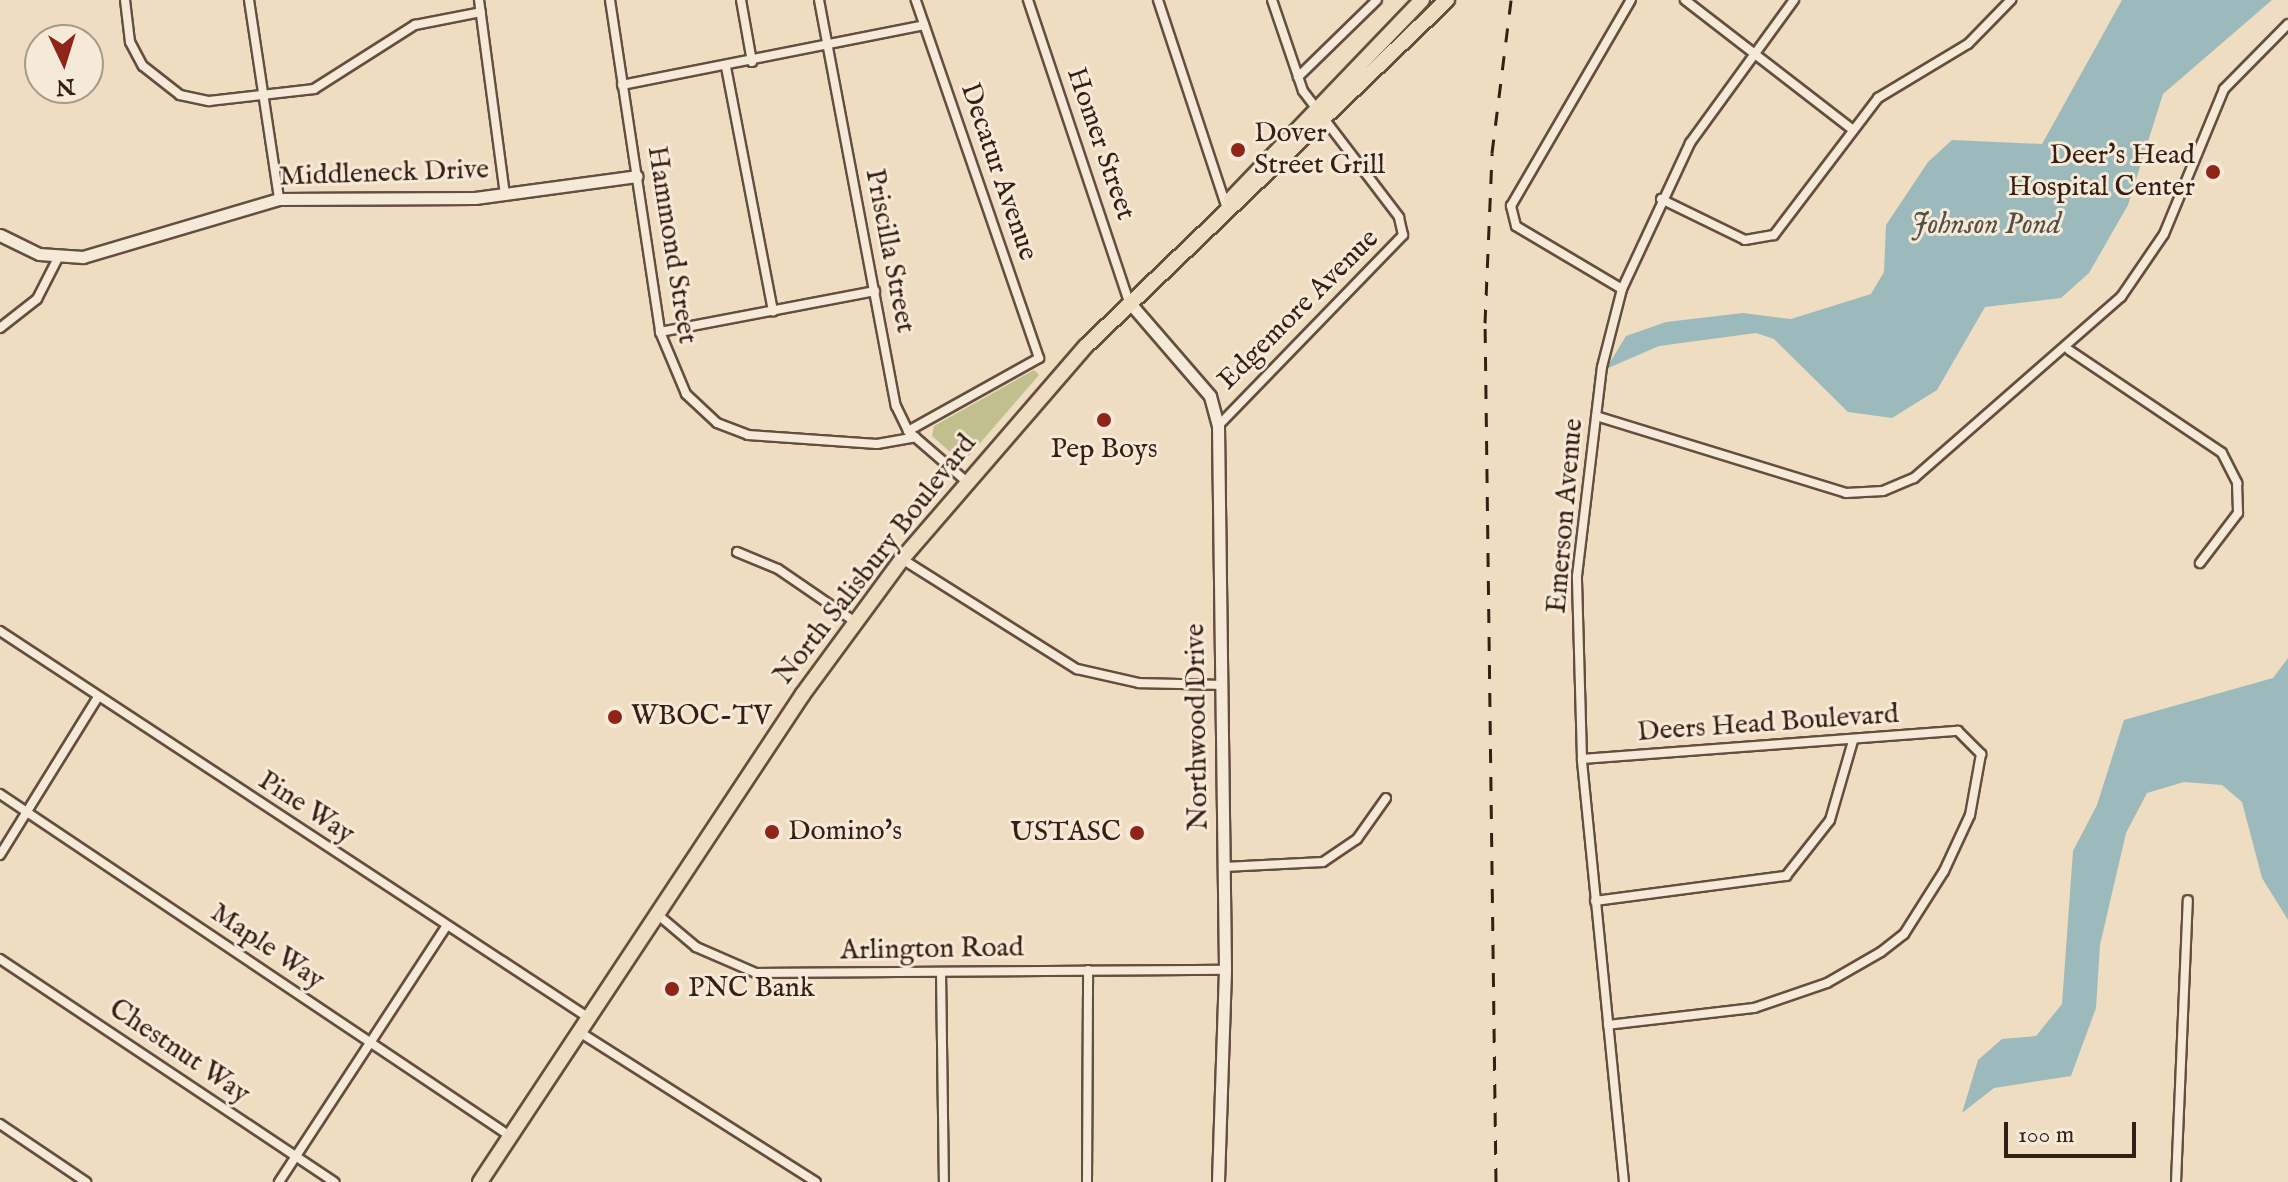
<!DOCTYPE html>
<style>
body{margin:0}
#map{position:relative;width:2288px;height:1182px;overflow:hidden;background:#efddc1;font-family:"IM FELL English",serif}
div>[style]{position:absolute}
.green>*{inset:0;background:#c1bf8d}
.water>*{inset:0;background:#9cbabb}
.roads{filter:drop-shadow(2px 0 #654e3f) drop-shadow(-2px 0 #654e3f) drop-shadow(0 2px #654e3f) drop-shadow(0 -2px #654e3f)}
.minor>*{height:8px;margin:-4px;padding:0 4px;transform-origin:4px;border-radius:4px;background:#f5e9d7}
.tertiary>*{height:11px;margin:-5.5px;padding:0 5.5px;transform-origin:5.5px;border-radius:5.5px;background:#f5e9d7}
.primary>*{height:14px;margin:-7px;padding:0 7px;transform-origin:7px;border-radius:7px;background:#efddc1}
.rail>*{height:3px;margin-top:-1.5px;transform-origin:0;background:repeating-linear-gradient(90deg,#371e14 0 14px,transparent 0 28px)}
.dots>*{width:22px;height:22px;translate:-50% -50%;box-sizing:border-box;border:4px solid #f5e9d7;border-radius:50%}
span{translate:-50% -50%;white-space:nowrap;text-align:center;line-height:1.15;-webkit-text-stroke:6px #f5e9d7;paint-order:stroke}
.poi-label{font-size:28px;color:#371e14}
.left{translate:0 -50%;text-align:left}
.right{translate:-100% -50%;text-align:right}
.street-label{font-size:28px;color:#371e14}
.water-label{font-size:30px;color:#554d46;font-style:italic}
.north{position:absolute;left:24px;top:24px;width:80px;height:80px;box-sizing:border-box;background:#f5e9d7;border:2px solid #a99889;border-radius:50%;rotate:176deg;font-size:22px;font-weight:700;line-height:32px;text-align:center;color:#371e14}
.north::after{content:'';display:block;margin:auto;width:28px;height:36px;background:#8f2418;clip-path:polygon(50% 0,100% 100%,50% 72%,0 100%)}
.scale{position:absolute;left:2004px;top:1122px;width:132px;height:36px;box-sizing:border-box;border:4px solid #371e14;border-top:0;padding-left:10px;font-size:24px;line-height:28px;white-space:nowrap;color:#371e14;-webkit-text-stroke:6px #f5e9d7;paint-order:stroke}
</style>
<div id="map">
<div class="green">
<div style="clip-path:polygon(1034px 370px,1039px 375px,968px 457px,957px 458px,932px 436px,934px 426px)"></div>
</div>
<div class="water">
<div style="clip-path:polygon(2122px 0,2272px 0,2163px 94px,2128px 205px,2089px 273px,2061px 298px,1985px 307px,1937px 390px,1892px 418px,1848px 412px,1774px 339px,1756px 333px,1659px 346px,1606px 369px,1626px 336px,1666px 322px,1743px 313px,1791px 319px,1871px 294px,1884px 272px,1886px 225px,1928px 162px,1952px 140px,2042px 144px)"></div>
<div style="clip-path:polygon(2288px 658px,2288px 920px,2262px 878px,2242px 802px,2222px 785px,2184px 782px,2147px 793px,2126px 833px,2100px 945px,2096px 1008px,2071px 1076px,1994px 1088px,1962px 1113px,1978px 1060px,2002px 1039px,2036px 1036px,2062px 1004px,2073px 851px,2097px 805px,2124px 720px,2273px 678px)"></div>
</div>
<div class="roads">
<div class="minor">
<div style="left:125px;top:0;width:42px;rotate:83.2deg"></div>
<div style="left:130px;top:42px;width:27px;rotate:62deg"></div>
<div style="left:143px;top:66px;width:47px;rotate:38.1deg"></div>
<div style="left:180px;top:95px;width:30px;rotate:12deg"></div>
<div style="left:209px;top:101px;width:106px;rotate:-6.5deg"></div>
<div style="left:314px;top:89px;width:120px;rotate:-32.4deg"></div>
<div style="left:415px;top:25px;width:67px;rotate:-11.1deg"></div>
<div style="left:249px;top:0;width:201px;rotate:81.4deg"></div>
<div style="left:479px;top:0;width:196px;rotate:82.4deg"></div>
<div style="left:610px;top:0;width:336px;rotate:81.4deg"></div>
<div style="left:660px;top:332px;width:67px;rotate:67.2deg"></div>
<div style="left:686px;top:394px;width:42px;rotate:43.1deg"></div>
<div style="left:717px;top:423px;width:33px;rotate:21deg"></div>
<div style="left:748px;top:435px;width:129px;rotate:4deg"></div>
<div style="left:877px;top:444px;width:39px;rotate:-10deg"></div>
<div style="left:741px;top:0;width:63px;rotate:79.9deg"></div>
<div style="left:819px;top:0;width:413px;rotate:79.3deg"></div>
<div style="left:896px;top:406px;width:28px;rotate:64deg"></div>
<div style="left:908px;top:431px;width:78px;rotate:40.8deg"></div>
<div style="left:1028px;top:0;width:318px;rotate:71.5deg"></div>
<div style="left:1158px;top:0;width:217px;rotate:71.7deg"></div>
<div style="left:1685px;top:0;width:211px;rotate:37.7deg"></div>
<div style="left:726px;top:67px;width:249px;rotate:79.1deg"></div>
<div style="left:1298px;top:77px;width:110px;rotate:-44.3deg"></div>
<div style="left:622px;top:85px;width:308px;rotate:-11.2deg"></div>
<div style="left:1661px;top:199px;width:93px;rotate:26deg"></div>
<div style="left:1745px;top:240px;width:29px;rotate:-10deg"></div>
<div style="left:1774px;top:235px;width:172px;rotate:-52.8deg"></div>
<div style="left:1878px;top:98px;width:105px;rotate:-31deg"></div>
<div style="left:1968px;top:44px;width:62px;rotate:-45.7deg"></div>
<div style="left:1622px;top:289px;width:123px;rotate:-149.3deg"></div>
<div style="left:1516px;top:226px;width:21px;rotate:-104deg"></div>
<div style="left:1511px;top:206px;width:238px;rotate:-59.8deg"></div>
<div style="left:0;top:328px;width:47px;rotate:-38.1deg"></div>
<div style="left:37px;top:299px;width:46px;rotate:-62.9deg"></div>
<div style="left:660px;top:332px;width:219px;rotate:-10.8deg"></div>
<div style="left:2069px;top:350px;width:184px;rotate:33.9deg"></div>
<div style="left:2222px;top:453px;width:34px;rotate:63deg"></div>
<div style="left:2237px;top:483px;width:30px;rotate:88deg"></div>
<div style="left:2238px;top:513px;width:63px;rotate:127.2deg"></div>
<div style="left:1596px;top:416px;width:262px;rotate:17.1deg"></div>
<div style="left:1846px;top:493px;width:37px;rotate:-3deg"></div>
<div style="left:1883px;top:491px;width:34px;rotate:-23deg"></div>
<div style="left:1914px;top:478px;width:275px;rotate:-41.2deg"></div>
<div style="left:2121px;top:297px;width:76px;rotate:-55.7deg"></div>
<div style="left:2164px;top:234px;width:157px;rotate:-67.5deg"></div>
<div style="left:2224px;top:89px;width:91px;rotate:-45.4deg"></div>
<div style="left:1218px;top:426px;width:266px;rotate:-45.9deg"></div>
<div style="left:1403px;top:235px;width:18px;rotate:-103deg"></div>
<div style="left:1399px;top:217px;width:158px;rotate:-127.3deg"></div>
<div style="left:1303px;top:91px;width:96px;rotate:-108.8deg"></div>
<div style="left:908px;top:431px;width:150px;rotate:-29.1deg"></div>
<div style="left:1039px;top:358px;width:379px;rotate:-109deg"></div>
<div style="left:737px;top:552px;width:44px;rotate:22.5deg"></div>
<div style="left:778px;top:569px;width:92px;rotate:34.4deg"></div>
<div style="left:902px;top:559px;width:207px;rotate:32.2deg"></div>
<div style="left:1077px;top:669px;width:64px;rotate:12.7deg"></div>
<div style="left:1139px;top:683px;width:82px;rotate:1.4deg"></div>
<div style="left:0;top:631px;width:705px;rotate:33.31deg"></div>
<div style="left:1582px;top:759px;width:377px;rotate:-4.3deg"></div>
<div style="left:1958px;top:731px;width:33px;rotate:45deg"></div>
<div style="left:1981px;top:754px;width:62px;rotate:100.2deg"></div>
<div style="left:1970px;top:815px;width:62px;rotate:114.9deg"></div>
<div style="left:1944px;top:871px;width:75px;rotate:122.4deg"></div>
<div style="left:1904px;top:934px;width:29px;rotate:142deg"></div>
<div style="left:1881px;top:952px;width:62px;rotate:150.1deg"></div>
<div style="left:1827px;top:983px;width:77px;rotate:161.1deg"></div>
<div style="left:1754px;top:1008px;width:147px;rotate:173.4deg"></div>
<div style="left:0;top:794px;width:614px;rotate:33.85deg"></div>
<div style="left:0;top:855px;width:186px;rotate:-58.2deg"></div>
<div style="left:1224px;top:867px;width:99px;rotate:-2.9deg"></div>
<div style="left:1323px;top:862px;width:41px;rotate:-34.1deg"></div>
<div style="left:1357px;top:839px;width:50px;rotate:-54.7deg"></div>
<div style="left:1595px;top:901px;width:193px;rotate:-7.5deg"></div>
<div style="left:1786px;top:876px;width:71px;rotate:-51.8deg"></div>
<div style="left:1830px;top:820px;width:82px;rotate:-73.8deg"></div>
<div style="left:657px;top:914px;width:51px;rotate:40.2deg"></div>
<div style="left:696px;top:947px;width:65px;rotate:23.4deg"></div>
<div style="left:756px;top:973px;width:469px;rotate:-0.4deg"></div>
<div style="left:0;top:959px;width:402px;rotate:33.7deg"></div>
<div style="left:941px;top:972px;width:210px;rotate:89.2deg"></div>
<div style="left:581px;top:1033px;width:278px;rotate:32.4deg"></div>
<div style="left:0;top:1124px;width:104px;rotate:34deg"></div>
<div style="left:279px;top:1182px;width:305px;rotate:-56.8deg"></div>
<div style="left:1087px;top:1182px;width:212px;rotate:-89.7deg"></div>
<div style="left:1624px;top:1182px;width:425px;rotate:-95.7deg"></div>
<div style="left:1582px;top:759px;width:183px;rotate:-91.6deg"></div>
<div style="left:1577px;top:576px;width:210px;rotate:-83.2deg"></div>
<div style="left:1602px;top:367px;width:81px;rotate:-75.6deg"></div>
<div style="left:1622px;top:289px;width:161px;rotate:-65deg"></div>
<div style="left:1690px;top:143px;width:177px;rotate:-54deg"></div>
<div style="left:2176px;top:1182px;width:282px;rotate:-87.6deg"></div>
</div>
<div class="tertiary">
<div style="left:0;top:235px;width:43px;rotate:26deg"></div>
<div style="left:39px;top:254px;width:44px;rotate:3.9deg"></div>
<div style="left:83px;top:257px;width:204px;rotate:-16.5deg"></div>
<div style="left:279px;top:199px;width:196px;rotate:-0.3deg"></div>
<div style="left:475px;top:198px;width:163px;rotate:-7.7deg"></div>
<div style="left:1129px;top:302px;width:124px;rotate:49.2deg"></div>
<div style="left:1210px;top:396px;width:31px;rotate:75deg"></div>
<div style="left:1218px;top:426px;width:544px;rotate:89.26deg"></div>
<div style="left:1225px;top:970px;width:212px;rotate:91.9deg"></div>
</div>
<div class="primary">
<div style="left:1231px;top:199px;width:276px;rotate:-46.2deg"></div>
<div style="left:480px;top:1182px;width:585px;rotate:-56.5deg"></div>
<div style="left:803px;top:694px;width:167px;rotate:-53.7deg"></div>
<div style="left:902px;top:559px;width:281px;rotate:-49.2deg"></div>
<div style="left:1086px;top:346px;width:500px;rotate:-43.78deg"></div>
</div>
</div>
<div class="rail">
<div style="left:1496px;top:1182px;width:859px;rotate:-90.73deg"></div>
<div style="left:1485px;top:323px;width:170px;rotate:-87.6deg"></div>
<div style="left:1492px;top:153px;width:154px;rotate:-82.9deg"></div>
</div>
<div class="dots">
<div style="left:1238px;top:150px;background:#8f2418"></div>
<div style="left:2213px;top:172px;background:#8f2418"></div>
<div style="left:1104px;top:420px;background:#8f2418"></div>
<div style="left:615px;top:717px;background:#8f2418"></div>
<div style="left:772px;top:832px;background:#8f2418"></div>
<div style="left:1137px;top:833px;background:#8f2418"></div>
<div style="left:672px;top:989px;background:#8f2418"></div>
</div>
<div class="poi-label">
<span class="left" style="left:1254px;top:150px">Dover<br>Street Grill</span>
<span class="right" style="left:2195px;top:172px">Deer's Head<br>Hospital Center</span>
<span style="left:1104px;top:450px">Pep Boys</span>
<span class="left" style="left:631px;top:717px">WBOC-TV</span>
<span class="left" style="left:788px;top:832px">Domino's</span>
<span class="right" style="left:1121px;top:833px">USTASC</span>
<span class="left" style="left:688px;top:989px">PNC Bank</span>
</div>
<div class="street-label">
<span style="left:1100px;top:144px;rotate:71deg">Homer Street</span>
<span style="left:998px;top:172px;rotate:71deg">Decatur Avenue</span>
<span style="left:384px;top:174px;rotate:-2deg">Middleneck Drive</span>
<span style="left:671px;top:245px;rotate:81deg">Hammond Street</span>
<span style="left:889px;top:251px;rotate:79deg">Priscilla Street</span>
<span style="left:1299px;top:310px;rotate:-45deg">Edgemore Avenue</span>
<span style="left:1566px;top:516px;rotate:-85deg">Emerson Avenue</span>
<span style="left:876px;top:560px;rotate:-52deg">North Salisbury Boulevard</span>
<span style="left:1768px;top:724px;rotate:-4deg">Deers Head Boulevard</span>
<span style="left:1198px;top:727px;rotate:-91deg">Northwood Drive</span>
<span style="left:306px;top:808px;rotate:33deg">Pine Way</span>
<span style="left:267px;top:947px;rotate:34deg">Maple Way</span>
<span style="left:932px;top:950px;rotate:-1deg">Arlington Road</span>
<span style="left:179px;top:1052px;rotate:34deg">Chestnut Way</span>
</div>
<div class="water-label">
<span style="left:1986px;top:225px">Johnson Pond</span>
</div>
<div class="north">N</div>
<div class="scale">100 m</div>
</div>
